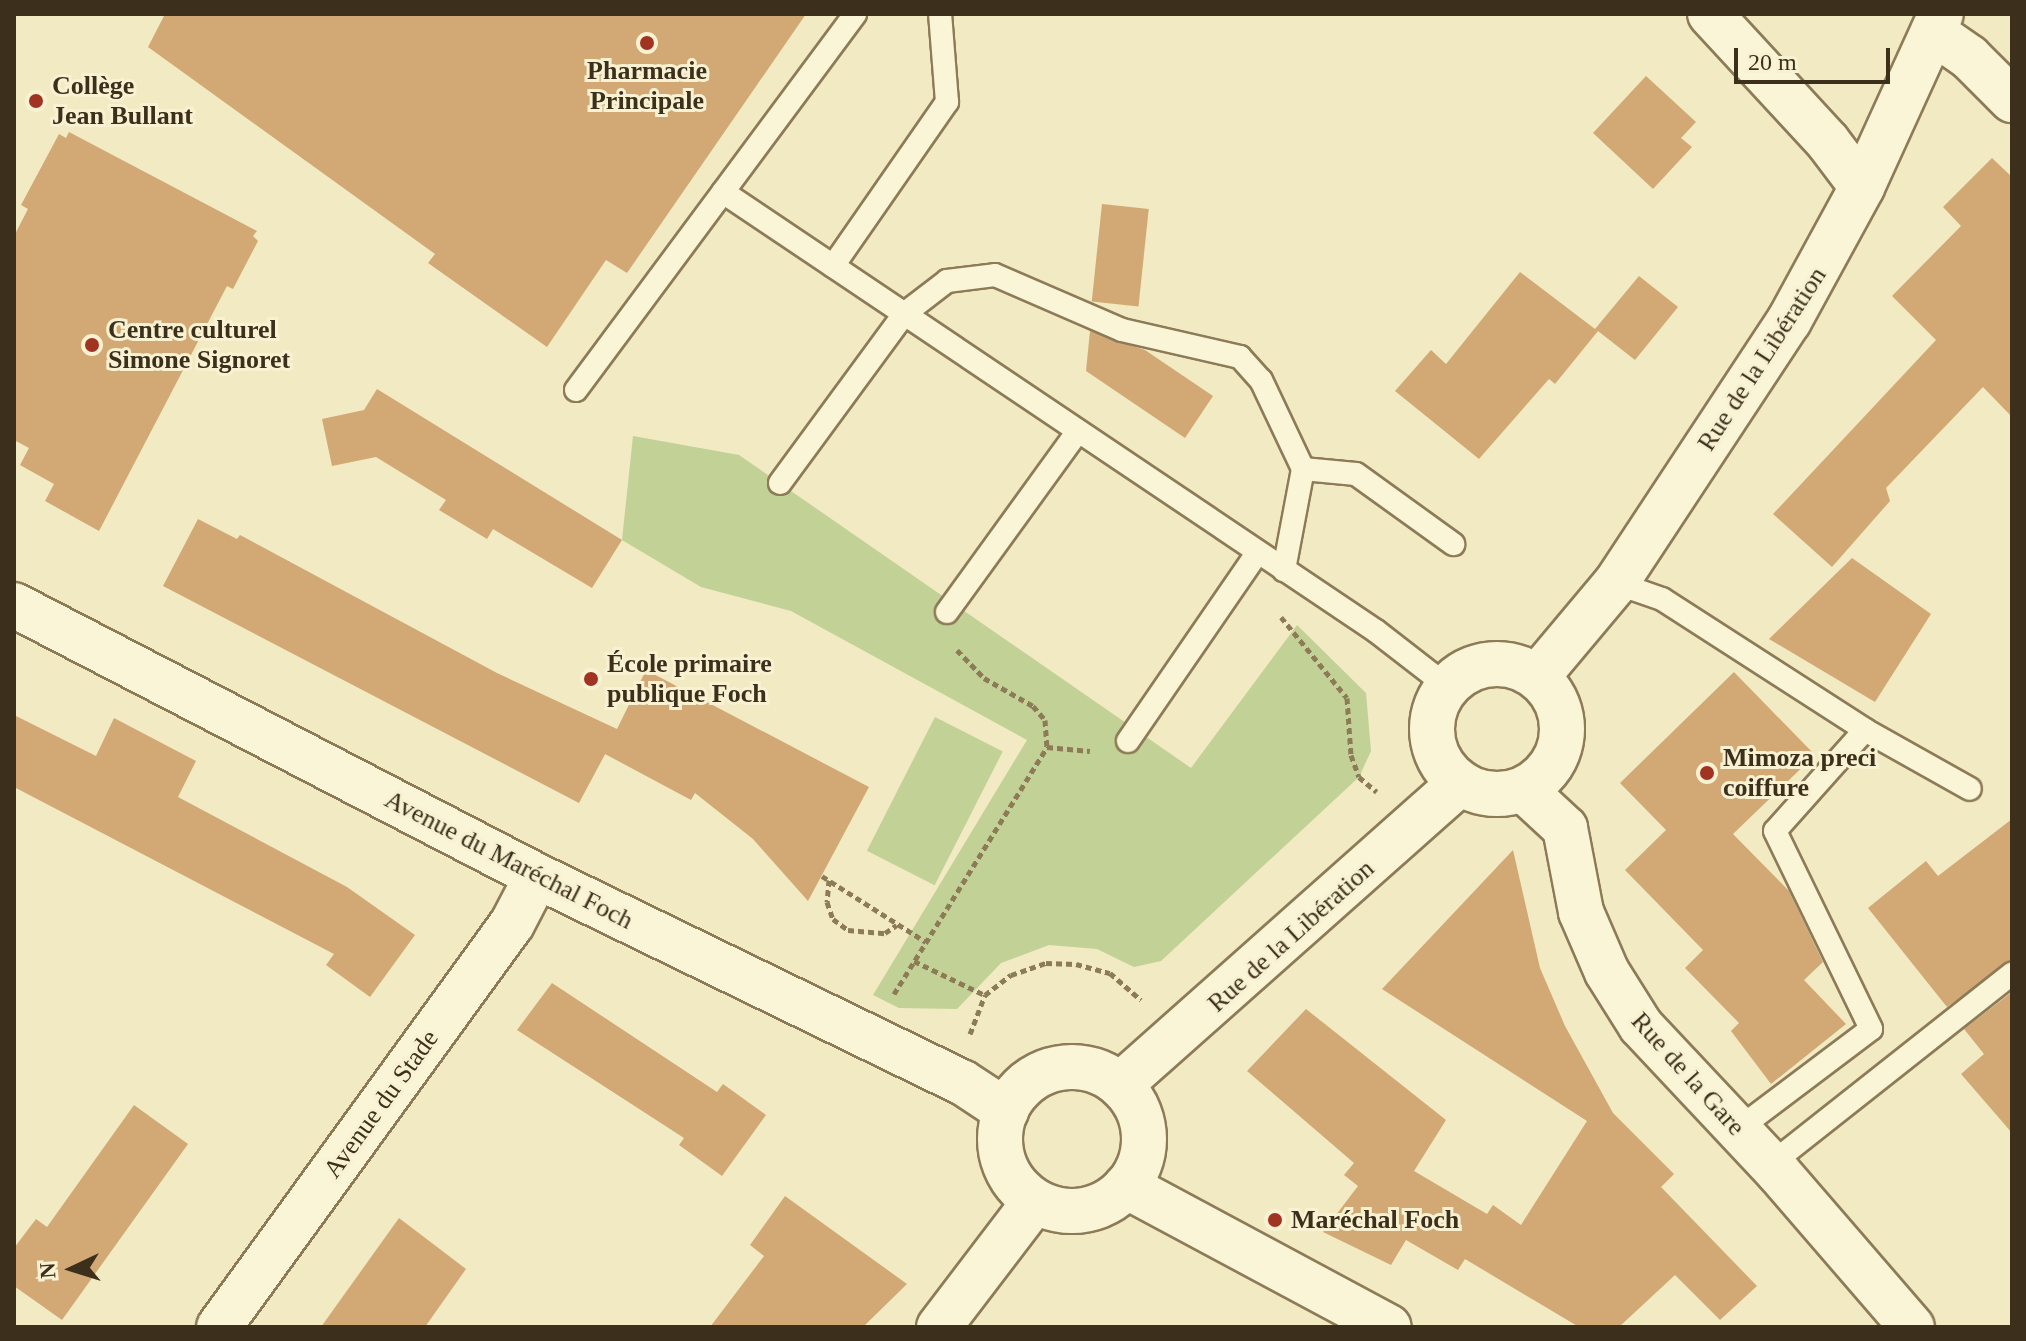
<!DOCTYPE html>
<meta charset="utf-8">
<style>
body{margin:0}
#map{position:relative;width:2026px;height:1341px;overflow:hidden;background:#f1eac2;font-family:"Times New Roman",serif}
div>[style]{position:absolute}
.green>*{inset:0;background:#c2d195;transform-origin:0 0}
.building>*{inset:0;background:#d2a975;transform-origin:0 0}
.path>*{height:5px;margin-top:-2.5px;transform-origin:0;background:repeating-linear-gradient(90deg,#8d7b58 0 6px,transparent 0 10px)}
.roads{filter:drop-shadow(2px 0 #8d7b58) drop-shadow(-2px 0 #8d7b58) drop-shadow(0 2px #8d7b58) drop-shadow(0 -2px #8d7b58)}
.lane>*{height:22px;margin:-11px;padding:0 11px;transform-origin:11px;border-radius:11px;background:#fbf5d7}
.street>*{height:44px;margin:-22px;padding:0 22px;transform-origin:22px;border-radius:22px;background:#fbf5d7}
.secondary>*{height:44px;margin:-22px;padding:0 22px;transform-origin:22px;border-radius:22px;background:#fbf5d7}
.secondary>.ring{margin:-22px;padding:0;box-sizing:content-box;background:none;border:44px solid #fbf5d7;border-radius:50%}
.dots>*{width:22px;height:22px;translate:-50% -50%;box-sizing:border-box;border:4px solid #f8f2d3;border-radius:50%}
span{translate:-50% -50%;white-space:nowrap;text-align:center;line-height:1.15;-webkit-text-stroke:6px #f8f2d3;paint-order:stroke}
.poi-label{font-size:26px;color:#3c301d;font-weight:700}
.left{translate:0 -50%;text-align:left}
.street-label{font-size:26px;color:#3c301d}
.frame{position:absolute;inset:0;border:16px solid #3c301d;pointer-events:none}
.north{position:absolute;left:32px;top:1229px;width:80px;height:80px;-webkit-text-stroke:6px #f8f2d3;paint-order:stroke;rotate:266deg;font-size:22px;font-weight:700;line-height:32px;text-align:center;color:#3c301d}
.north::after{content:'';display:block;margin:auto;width:28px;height:36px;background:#3c301d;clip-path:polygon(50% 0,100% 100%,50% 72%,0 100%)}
.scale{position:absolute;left:1734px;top:48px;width:156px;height:36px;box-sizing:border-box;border:4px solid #3c301d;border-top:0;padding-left:10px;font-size:24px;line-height:28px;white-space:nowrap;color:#3c301d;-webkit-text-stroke:6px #f8f2d3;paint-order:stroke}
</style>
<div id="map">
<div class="green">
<div style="clip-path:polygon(633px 436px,739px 455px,1191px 768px,1297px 625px,1366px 693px,1371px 751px,1359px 777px,1161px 961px,1134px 967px,1097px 949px,1049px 945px,1001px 963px,957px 1009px,899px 1008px,873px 995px,1027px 740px,791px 611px,701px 587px,622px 540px)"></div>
<div style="left:935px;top:717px;width:76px;height:150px;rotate:27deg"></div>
</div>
<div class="building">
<div style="clip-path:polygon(165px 14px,806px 14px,627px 273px,606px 260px,547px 347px,428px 263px,435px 254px,148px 47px)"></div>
<div style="clip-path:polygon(1646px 76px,1696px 122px,1681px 138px,1692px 147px,1653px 189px,1593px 133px)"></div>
<div style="clip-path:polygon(69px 132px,257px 231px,253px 236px,258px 241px,233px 289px,227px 286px,99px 531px,45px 501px,54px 484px,20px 465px,29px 448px,14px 440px,14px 236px,28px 209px,21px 205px,59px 134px,66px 138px)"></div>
<div style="clip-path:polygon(1992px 158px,2012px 177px,2012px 417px,1983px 387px,1886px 488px,1890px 501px,1832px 567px,1773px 514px,1936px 340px,1892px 296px,1961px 226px,1943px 207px)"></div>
<div style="left:1102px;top:204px;width:47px;height:98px;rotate:6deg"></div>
<div style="clip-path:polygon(1520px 272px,1595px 329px,1639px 276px,1678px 307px,1635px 360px,1598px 331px,1555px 384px,1549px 379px,1479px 459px,1395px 391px,1431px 350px,1446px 364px)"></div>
<div style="clip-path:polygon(1090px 331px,1145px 350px,1213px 396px,1185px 438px,1086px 371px)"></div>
<div style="clip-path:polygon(377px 389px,622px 540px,592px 588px,493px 529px,487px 539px,439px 510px,446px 500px,376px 457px,332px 466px,322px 419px,364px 410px)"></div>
<div style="clip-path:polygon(198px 519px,237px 539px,240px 535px,497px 673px,617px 729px,646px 670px,869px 787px,808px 901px,753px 839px,695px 793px,691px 800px,605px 754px,610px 745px,579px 803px,163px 586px)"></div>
<div style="clip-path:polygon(1852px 558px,1931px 614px,1875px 702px,1769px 639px)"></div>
<div style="clip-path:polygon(1734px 672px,1815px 755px,1733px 834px,1789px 891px,1823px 962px,1804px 980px,1846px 1024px,1771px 1084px,1731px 1031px,1739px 1023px,1685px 968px,1703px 950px,1625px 870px,1666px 830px,1620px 783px)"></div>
<div style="clip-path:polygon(14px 715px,96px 756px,114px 718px,196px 761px,178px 797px,347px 887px,415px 935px,370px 997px,326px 965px,334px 954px,14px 787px)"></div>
<div style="clip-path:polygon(2012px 819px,2012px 960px,1947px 1007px,1868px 908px,1926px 861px,1938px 876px)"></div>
<div style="clip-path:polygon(1513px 850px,1540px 968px,1565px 1026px,1613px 1113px,1674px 1174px,1661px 1187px,1757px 1286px,1720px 1320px,1675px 1275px,1619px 1327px,1579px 1327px,1465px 1259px,1458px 1270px,1406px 1240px,1391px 1265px,1323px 1232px,1358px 1186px,1344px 1175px,1354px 1163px,1247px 1071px,1306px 1009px,1446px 1120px,1414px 1171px,1487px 1214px,1493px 1205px,1521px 1225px,1587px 1121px,1382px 989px)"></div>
<div style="clip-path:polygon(552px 983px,717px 1092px,723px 1084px,766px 1115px,722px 1176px,679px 1145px,684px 1138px,517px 1030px)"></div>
<div style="clip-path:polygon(2012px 992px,2012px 1133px,1961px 1074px,1984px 1054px,1964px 1029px)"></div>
<div style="clip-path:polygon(134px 1105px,188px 1144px,62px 1320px,14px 1286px,14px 1248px,36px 1219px,47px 1227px)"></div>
<div style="clip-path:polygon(785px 1196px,907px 1284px,863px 1327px,710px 1327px,764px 1256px,750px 1245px)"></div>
<div style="clip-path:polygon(399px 1218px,466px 1269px,425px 1327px,321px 1327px)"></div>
</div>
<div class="path">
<div style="left:1281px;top:617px;width:104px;rotate:50.8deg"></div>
<div style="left:1347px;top:698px;width:57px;rotate:86deg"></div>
<div style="left:1351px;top:755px;width:23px;rotate:70deg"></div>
<div style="left:1359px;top:777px;width:23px;rotate:40deg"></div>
<div style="left:957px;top:650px;width:39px;rotate:46deg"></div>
<div style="left:984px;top:678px;width:56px;rotate:29.7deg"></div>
<div style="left:1033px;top:706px;width:18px;rotate:49deg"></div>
<div style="left:1045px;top:720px;width:27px;rotate:86deg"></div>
<div style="left:822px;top:876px;width:123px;rotate:32.4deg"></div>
<div style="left:829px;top:880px;width:22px;rotate:95deg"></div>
<div style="left:827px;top:902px;width:18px;rotate:71deg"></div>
<div style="left:833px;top:919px;width:19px;rotate:36deg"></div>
<div style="left:848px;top:930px;width:37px;rotate:5deg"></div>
<div style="left:885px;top:933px;width:14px;rotate:-34deg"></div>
<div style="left:914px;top:961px;width:79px;rotate:25.6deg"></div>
<div style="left:894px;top:994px;width:291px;rotate:-58.2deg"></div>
<div style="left:1047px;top:747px;width:43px;rotate:5.3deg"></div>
<div style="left:970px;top:1034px;width:42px;rotate:-69deg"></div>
<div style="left:985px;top:995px;width:33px;rotate:-38deg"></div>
<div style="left:1011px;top:975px;width:37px;rotate:-19deg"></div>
<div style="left:1046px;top:963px;width:30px;rotate:2deg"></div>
<div style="left:1076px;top:964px;width:35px;rotate:15deg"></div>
<div style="left:1110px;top:973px;width:41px;rotate:41.1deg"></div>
</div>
<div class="roads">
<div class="lane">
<div style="left:723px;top:192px;width:787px;rotate:33.91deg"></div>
<div style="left:1376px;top:631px;width:90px;rotate:37.8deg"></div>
<div style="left:833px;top:266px;width:200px;rotate:-55.2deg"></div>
<div style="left:947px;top:102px;width:88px;rotate:-94.5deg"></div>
<div style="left:576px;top:390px;width:468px;rotate:-53.4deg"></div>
<div style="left:1303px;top:469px;width:53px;rotate:5.4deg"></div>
<div style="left:1356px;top:474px;width:120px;rotate:35.8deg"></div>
<div style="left:780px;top:483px;width:210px;rotate:-53.7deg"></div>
<div style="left:904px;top:314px;width:54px;rotate:-37.5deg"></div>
<div style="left:947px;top:281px;width:48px;rotate:-7.1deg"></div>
<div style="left:995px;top:275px;width:138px;rotate:23.4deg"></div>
<div style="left:1122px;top:330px;width:121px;rotate:12.9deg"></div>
<div style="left:1240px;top:357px;width:31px;rotate:48deg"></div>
<div style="left:1261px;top:380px;width:98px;rotate:64.7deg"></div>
<div style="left:1303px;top:469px;width:103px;rotate:100.7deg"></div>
<div style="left:1616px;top:583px;width:49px;rotate:19.2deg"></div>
<div style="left:1662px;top:599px;width:242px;rotate:32.8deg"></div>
<div style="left:1865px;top:730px;width:135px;rotate:131.7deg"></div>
<div style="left:1775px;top:831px;width:220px;rotate:64.1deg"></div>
<div style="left:1871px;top:1029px;width:168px;rotate:143deg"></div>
<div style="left:947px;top:612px;width:223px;rotate:-54.1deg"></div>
<div style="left:1865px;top:730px;width:120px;rotate:29.3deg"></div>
<div style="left:1128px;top:741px;width:229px;rotate:-55.5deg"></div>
<div style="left:1771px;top:1164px;width:307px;rotate:-38.3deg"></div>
</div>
<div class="street">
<div style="left:1710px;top:14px;width:174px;rotate:47.3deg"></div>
<div style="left:1828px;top:142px;width:56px;rotate:52.9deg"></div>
<div style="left:1933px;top:32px;width:44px;rotate:34.8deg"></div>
<div style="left:1969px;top:57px;width:61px;rotate:45deg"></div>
<div style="left:14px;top:605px;width:589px;rotate:27.39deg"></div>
<div style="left:537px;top:876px;width:472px;rotate:25.9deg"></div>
<div style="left:962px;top:1082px;width:53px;rotate:33.4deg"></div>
<div style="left:219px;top:1327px;width:498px;rotate:-54deg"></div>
<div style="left:512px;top:924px;width:54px;rotate:-62.5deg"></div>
</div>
<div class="secondary">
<div class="ring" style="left:1432px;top:664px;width:86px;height:86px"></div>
<div style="left:1537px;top:677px;width:123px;rotate:-50deg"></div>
<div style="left:1616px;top:583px;width:314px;rotate:-56.6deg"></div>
<div style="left:1789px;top:321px;width:153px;rotate:-61.4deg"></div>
<div style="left:1862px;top:187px;width:190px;rotate:-65.5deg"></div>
<div style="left:1524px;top:790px;width:56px;rotate:42.8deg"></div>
<div style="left:1565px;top:828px;width:86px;rotate:79.2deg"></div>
<div style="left:1581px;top:912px;width:65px;rotate:66.6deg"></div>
<div style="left:1607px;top:972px;width:64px;rotate:57.8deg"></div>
<div style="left:1641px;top:1026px;width:200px;rotate:46.8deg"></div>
<div style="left:1778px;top:1172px;width:205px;rotate:49.2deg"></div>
<div class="ring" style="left:1000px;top:1067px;width:100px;height:100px"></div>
<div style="left:1120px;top:1085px;width:455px;rotate:-41.6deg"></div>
<div style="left:1126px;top:1186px;width:298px;rotate:28.2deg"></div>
<div style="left:939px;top:1327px;width:158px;rotate:-52.7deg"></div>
</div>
</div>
<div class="dots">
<div style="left:647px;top:43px;background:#a13323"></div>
<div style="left:36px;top:101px;background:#a13323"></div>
<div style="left:92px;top:345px;background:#a13323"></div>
<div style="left:591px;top:679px;background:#a13323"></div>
<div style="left:1707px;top:773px;background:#a13323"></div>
<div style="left:1275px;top:1220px;background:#a13323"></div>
</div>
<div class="poi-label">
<span style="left:647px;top:86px">Pharmacie<br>Principale</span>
<span class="left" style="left:52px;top:101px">Collège<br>Jean Bullant</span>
<span class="left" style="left:108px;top:345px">Centre culturel<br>Simone Signoret</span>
<span class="left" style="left:607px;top:679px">École primaire<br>publique Foch</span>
<span class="left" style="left:1723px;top:773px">Mimoza preci<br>coiffure</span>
<span class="left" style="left:1291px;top:1220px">Maréchal Foch</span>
</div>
<div class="street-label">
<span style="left:1762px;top:359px;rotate:-57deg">Rue de la Libération</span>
<span style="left:509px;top:860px;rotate:27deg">Avenue du Maréchal Foch</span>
<span style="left:1291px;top:936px;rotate:-42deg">Rue de la Libération</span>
<span style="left:1688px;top:1074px;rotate:48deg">Rue de la Gare</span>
<span style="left:381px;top:1104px;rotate:-54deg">Avenue du Stade</span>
</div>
<div class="frame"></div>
<div class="north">N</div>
<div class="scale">20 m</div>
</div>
